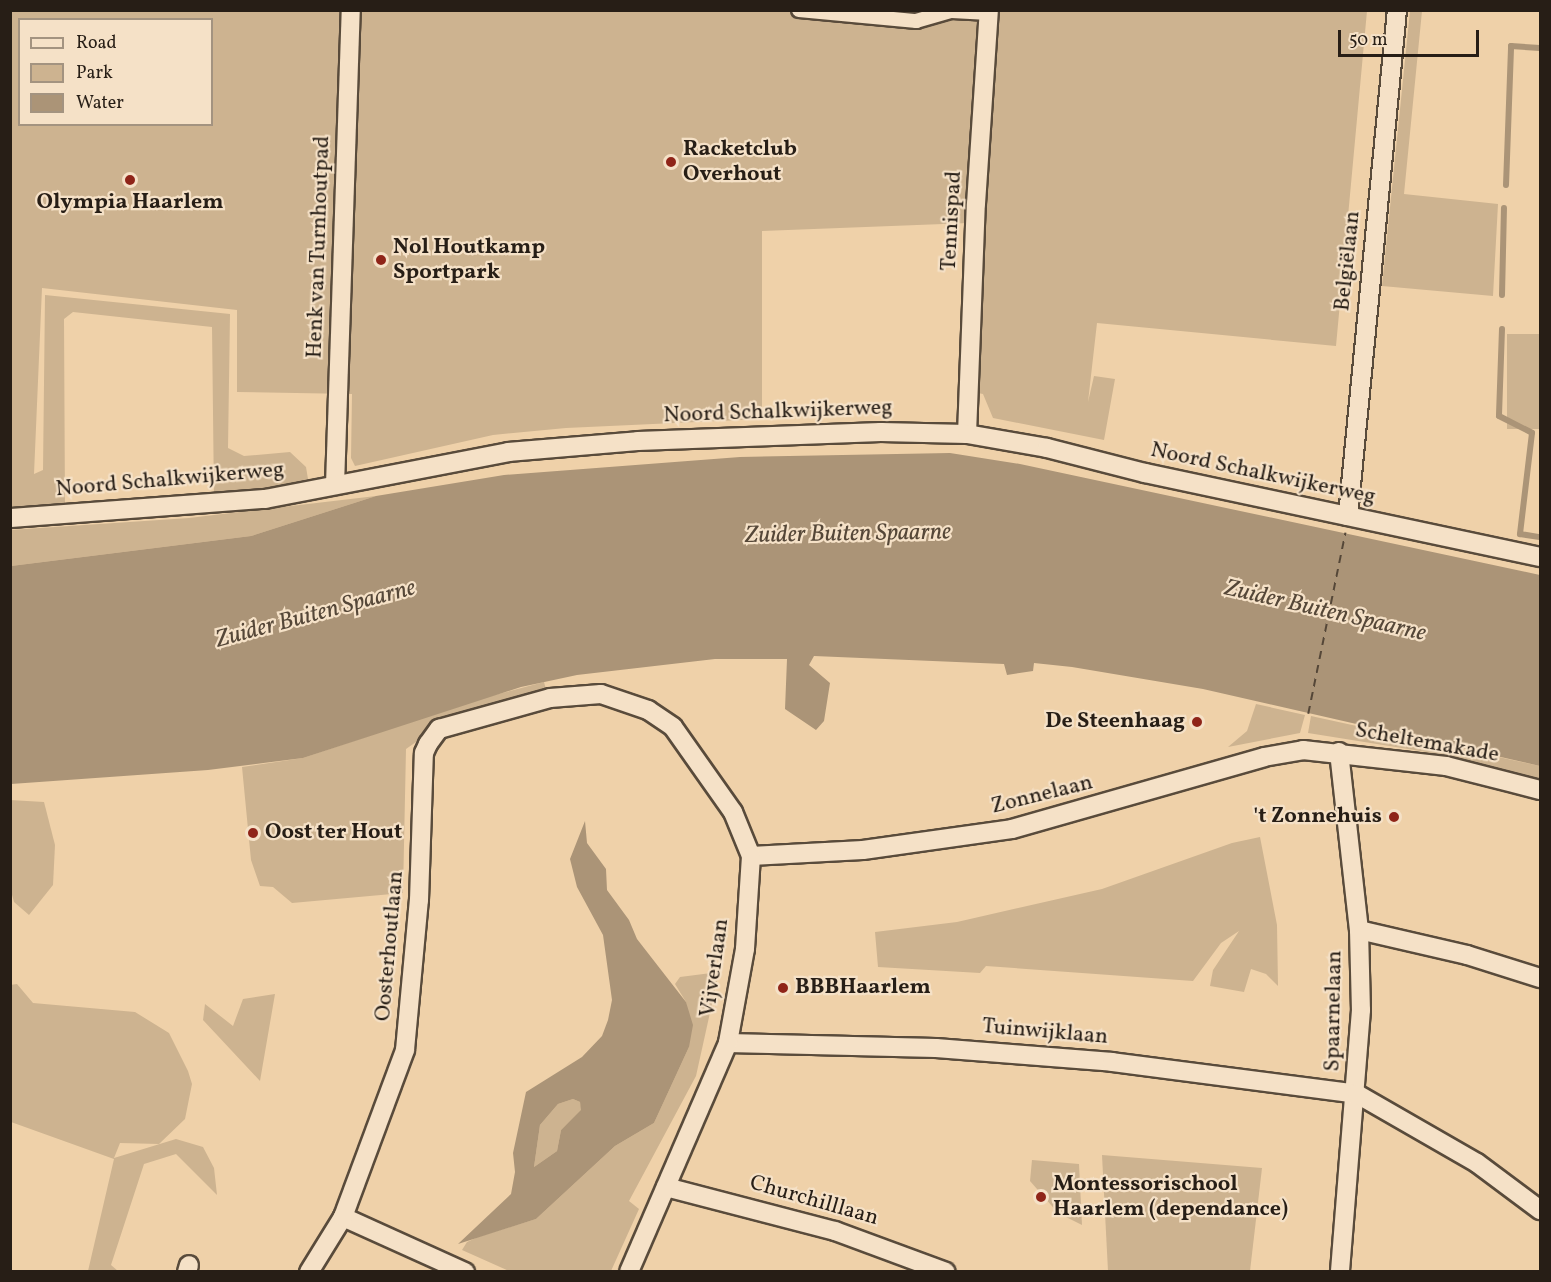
<!DOCTYPE html>
<meta charset="utf-8">
<style>
body{margin:0}
#map{position:relative;width:1551px;height:1282px;overflow:hidden;background:#efd1a9;font-family:Vollkorn,serif}
div>[style]{position:absolute}
.green>*{inset:0;background:#cdb390;transform-origin:0 0}
.water>*{inset:0;background:#ab9477}
.stream>*{height:6px;margin:-3px;padding:0 3px;transform-origin:3px;border-radius:3px;background:#ab9477}
.ferry>*{height:1.5px;margin-top:-0.75px;transform-origin:0;background:repeating-linear-gradient(90deg,#554738 0 8px,transparent 0 14px)}
.roads{filter:drop-shadow(2px 0 #594b3b) drop-shadow(-2px 0 #594b3b) drop-shadow(0 2px #594b3b) drop-shadow(0 -2px #594b3b)}
.pedestrian>*{height:14px;margin:-7px;padding:0 7px;transform-origin:7px;border-radius:7px;background:#f5e1c7}
.minor>*{height:18px;margin:-9px;padding:0 9px;transform-origin:9px;border-radius:9px;background:#f5e1c7}
.dots>*{width:16px;height:16px;translate:-50% -50%;box-sizing:border-box;border:3px solid #f5e1c7;border-radius:50%}
span{translate:-50% -50%;white-space:nowrap;text-align:center;line-height:1.15;-webkit-text-stroke:4.5px #f5e1c7;paint-order:stroke}
.poi-label{font-size:22px;color:#271e16;font-weight:700}
.left{translate:0 -50%;text-align:left}
.right{translate:-100% -50%;text-align:right}
.street-label{font-size:22px;color:#271e16}
.water-label{font-size:24px;color:#554738;font-style:italic}
.frame{position:absolute;inset:0;border:12px solid #271e16;pointer-events:none}
.legend{position:absolute;left:18px;top:18px;width:195px;height:108px;box-sizing:border-box;background:#f5e1c7;border:2px solid #a39380;margin:0;padding:8px 10px;list-style:none;font-size:18px;color:#271e16}
.legend li{display:flex;align-items:center;gap:12px;height:30px}
.legend b{width:30px;border:2px solid #a39380}
.scale{position:absolute;left:1338px;top:30px;width:141px;height:27px;box-sizing:border-box;border:3px solid #271e16;border-top:0;padding-left:8px;font-size:18px;line-height:21px;white-space:nowrap;color:#271e16;-webkit-text-stroke:4px #f5e1c7;paint-order:stroke}
</style>
<div id="map">
<div class="green">
<div style="clip-path:polygon(evenodd,10px 11px,1367px 11px,1336px 346px,1097px 323px,1088px 402px,1094px 376px,1115px 379px,1104px 440px,993px 418px,983px 394px,963px 390px,969px 223px,762px 231px,762px 419px,566px 428px,493px 435px,355px 466px,351px 458px,352px 394px,237px 392px,237px 310px,42px 288px,34px 474px,43px 470px,45px 295px,230px 314px,228px 448px,244px 456px,290px 452px,306px 467px,308px 479px,214px 499px,212px 327px,73px 312px,64px 319px,65px 509px,11px 511px,10px 11px,20px 20px,212px 20px,212px 124px,20px 124px,20px 20px)"></div>
<div style="clip-path:polygon(1410px 11px,1422px 11px,1404px 194px,1498px 204px,1493px 296px,1382px 286px)"></div>
<div style="left:1507px;top:334px;width:33px;height:95px"></div>
<div style="clip-path:polygon(376px 496px,251px 536px,11px 566px,10px 530px,189px 518px)"></div>
<div style="clip-path:polygon(544px 682px,548px 697px,440px 725px,406px 749px,403px 893px,292px 903px,273px 887px,260px 886px,251px 860px,242px 767px,303px 758px,479px 699px)"></div>
<div style="clip-path:polygon(1256px 704px,1305px 715px,1300px 733px,1228px 747px,1247px 731px)"></div>
<div style="clip-path:polygon(1311px 716px,1540px 766px,1540px 779px,1427px 752px,1308px 733px)"></div>
<div style="clip-path:polygon(10px 800px,44px 802px,55px 845px,53px 885px,29px 915px,14px 902px,11px 891px)"></div>
<div style="clip-path:polygon(1260px 837px,1277px 925px,1278px 986px,1266px 974px,1251px 969px,1244px 992px,1210px 986px,1213px 970px,1239px 931px,1221px 943px,1193px 981px,986px 966px,980px 973px,878px 967px,875px 932px,957px 922px,1102px 889px,1232px 843px)"></div>
<div style="clip-path:polygon(719px 972px,696px 1076px,629px 1201px,639px 1209px,611px 1271px,509px 1271px,462px 1250px,467px 1242px,478px 1237px,536px 1219px,615px 1146px,654px 1123px,689px 1047px,686px 1002px,675px 984px,680px 977px)"></div>
<div style="clip-path:polygon(17px 984px,33px 1003px,135px 1012px,169px 1033px,188px 1071px,192px 1084px,185px 1119px,159px 1144px,120px 1143px,114px 1158px,176px 1139px,203px 1147px,214px 1168px,217px 1195px,176px 1154px,144px 1164px,111px 1265px,118px 1271px,88px 1271px,114px 1159px,11px 1122px,10px 985px)"></div>
<div style="clip-path:polygon(275px 994px,260px 1081px,203px 1020px,205px 1004px,233px 1026px,243px 999px)"></div>
<div style="clip-path:polygon(573px 1099px,580px 1102px,582px 1110px,561px 1130px,557px 1151px,534px 1167px,540px 1125px,558px 1104px)"></div>
<div style="clip-path:polygon(1102px 1155px,1262px 1168px,1250px 1271px,1108px 1271px)"></div>
<div style="clip-path:polygon(1032px 1160px,1079px 1164px,1082px 1225px,1058px 1213px,1030px 1181px)"></div>
</div>
<div class="water">
<div style="clip-path:polygon(950px 453px,1020px 464px,1540px 575px,1540px 766px,1203px 689px,1072px 667px,1034px 663px,1033px 671px,1007px 675px,1004px 664px,814px 656px,809px 665px,830px 683px,824px 721px,816px 730px,785px 709px,787px 659px,715px 659px,577px 675px,521px 687px,303px 758px,208px 770px,11px 784px,11px 566px,251px 536px,376px 496px,504px 475px,740px 457px)"></div>
<div style="clip-path:polygon(evenodd,585px 821px,587px 843px,606px 869px,607px 890px,629px 920px,637px 939px,686px 1002px,693px 1025px,689px 1047px,654px 1123px,615px 1146px,536px 1219px,458px 1244px,511px 1194px,515px 1172px,513px 1153px,526px 1092px,582px 1057px,602px 1036px,608px 1020px,612px 1000px,603px 935px,577px 887px,570px 859px,585px 821px,573px 1099px,580px 1102px,581px 1110px,561px 1130px,557px 1151px,534px 1167px,540px 1125px,558px 1104px,573px 1099px)"></div>
</div>
<div class="stream">
<div style="left:1506px;top:185px;width:139px;rotate:-87.9deg"></div>
<div style="left:1511px;top:46px;width:29px;rotate:4deg"></div>
<div style="left:1502px;top:295px;width:87px;rotate:-88.7deg"></div>
<div style="left:1502px;top:329px;width:87px;rotate:92deg"></div>
<div style="left:1499px;top:416px;width:37px;rotate:27deg"></div>
<div style="left:1532px;top:433px;width:102px;rotate:96.8deg"></div>
<div style="left:1520px;top:534px;width:20px;rotate:9deg"></div>
</div>
<div class="ferry">
<div style="left:1308px;top:714px;width:185px;rotate:-78.4deg"></div>
</div>
<div class="roads">
<div class="pedestrian">
<div style="left:799px;top:10px;width:118px;rotate:5.4deg"></div>
<div style="left:916px;top:21px;width:37px;rotate:-16deg"></div>
<div style="left:952px;top:11px;width:37px;rotate:3deg"></div>
</div>
<div class="minor">
<div style="left:967px;top:434px;width:230px;rotate:-87.8deg"></div>
<div style="left:976px;top:204px;width:194px;rotate:-86.2deg"></div>
<div style="left:335px;top:485px;width:475px;rotate:-88.1deg"></div>
<div style="left:1348px;top:516px;width:508px;rotate:-84.47deg"></div>
<div style="left:10px;top:518px;width:256px;rotate:-4.3deg"></div>
<div style="left:265px;top:499px;width:248px;rotate:-10.9deg"></div>
<div style="left:508px;top:452px;width:130px;rotate:-4.8deg"></div>
<div style="left:638px;top:441px;width:243px;rotate:-2.1deg"></div>
<div style="left:881px;top:432px;width:86px;rotate:1.3deg"></div>
<div style="left:967px;top:434px;width:81px;rotate:9.9deg"></div>
<div style="left:1047px;top:448px;width:101px;rotate:14.3deg"></div>
<div style="left:1145px;top:473px;width:404px;rotate:12deg"></div>
<div style="left:1339px;top:752px;width:179px;rotate:83.6deg"></div>
<div style="left:1359px;top:930px;width:80px;rotate:88.6deg"></div>
<div style="left:1361px;top:1010px;width:263px;rotate:94.6deg"></div>
<div style="left:751px;top:856px;width:112px;rotate:-3.1deg"></div>
<div style="left:863px;top:850px;width:150px;rotate:-8deg"></div>
<div style="left:1012px;top:829px;width:262px;rotate:-15.9deg"></div>
<div style="left:1264px;top:757px;width:40px;rotate:-10deg"></div>
<div style="left:1303px;top:750px;width:144px;rotate:6.4deg"></div>
<div style="left:1446px;top:766px;width:97px;rotate:14.3deg"></div>
<div style="left:1359px;top:930px;width:111px;rotate:13deg"></div>
<div style="left:1467px;top:955px;width:77px;rotate:17.5deg"></div>
<div style="left:728px;top:1043px;width:208px;rotate:1.4deg"></div>
<div style="left:936px;top:1048px;width:177px;rotate:4.5deg"></div>
<div style="left:1112px;top:1062px;width:247px;rotate:7.4deg"></div>
<div style="left:1357px;top:1094px;width:138px;rotate:29.9deg"></div>
<div style="left:1477px;top:1163px;width:79px;rotate:36.7deg"></div>
<div style="left:666px;top:1187px;width:175px;rotate:14.6deg"></div>
<div style="left:835px;top:1231px;width:118px;rotate:20.3deg"></div>
<div style="left:343px;top:1217px;width:134px;rotate:24.3deg"></div>
<div style="left:187px;top:1272px;width:7px;rotate:-74deg"></div>
<div style="left:309px;top:1272px;width:65px;rotate:-58.3deg"></div>
<div style="left:343px;top:1217px;width:178px;rotate:-69.6deg"></div>
<div style="left:405px;top:1050px;width:151px;rotate:-84.7deg"></div>
<div style="left:419px;top:900px;width:147px;rotate:-88.1deg"></div>
<div style="left:424px;top:753px;width:10px;rotate:-66deg"></div>
<div style="left:428px;top:744px;width:19px;rotate:-54deg"></div>
<div style="left:439px;top:729px;width:115px;rotate:-15.6deg"></div>
<div style="left:550px;top:698px;width:51px;rotate:-4.5deg"></div>
<div style="left:601px;top:694px;width:50px;rotate:18.8deg"></div>
<div style="left:648px;top:710px;width:30px;rotate:34deg"></div>
<div style="left:673px;top:727px;width:104px;rotate:54.8deg"></div>
<div style="left:733px;top:812px;width:48px;rotate:67.8deg"></div>
<div style="left:751px;top:856px;width:93px;rotate:93.7deg"></div>
<div style="left:745px;top:949px;width:96px;rotate:100.3deg"></div>
<div style="left:728px;top:1043px;width:249px;rotate:113.4deg"></div>
</div>
</div>
<div class="dots">
<div style="left:671px;top:162px;background:#8f2418"></div>
<div style="left:130px;top:180px;background:#8f2418"></div>
<div style="left:381px;top:260px;background:#8f2418"></div>
<div style="left:1197px;top:722px;background:#8f2418"></div>
<div style="left:1394px;top:817px;background:#8f2418"></div>
<div style="left:253px;top:833px;background:#8f2418"></div>
<div style="left:783px;top:988px;background:#8f2418"></div>
<div style="left:1041px;top:1197px;background:#8f2418"></div>
</div>
<div class="poi-label">
<span class="left" style="left:683px;top:162px">Racketclub<br>Overhout</span>
<span style="left:130px;top:203px">Olympia Haarlem</span>
<span class="left" style="left:393px;top:260px">Nol Houtkamp<br>Sportpark</span>
<span class="right" style="left:1185px;top:722px">De Steenhaag</span>
<span class="right" style="left:1382px;top:817px">'t Zonnehuis</span>
<span class="left" style="left:265px;top:833px">Oost ter Hout</span>
<span class="left" style="left:795px;top:988px">BBBHaarlem</span>
<span class="left" style="left:1053px;top:1197px">Montessorischool<br>Haarlem (dependance)</span>
</div>
<div class="street-label">
<span style="left:952px;top:221px;rotate:-87deg">Tennispad</span>
<span style="left:319px;top:247px;rotate:-88deg">Henk van Turnhoutpad</span>
<span style="left:1348px;top:261px;rotate:-84deg">Belgiëlaan</span>
<span style="left:778px;top:412px;rotate:-2deg">Noord Schalkwijkerweg</span>
<span style="left:1263px;top:474px;rotate:12deg">Noord Schalkwijkerweg</span>
<span style="left:170px;top:480px;rotate:-5deg">Noord Schalkwijkerweg</span>
<span style="left:1427px;top:743px;rotate:10deg">Scheltemakade</span>
<span style="left:1042px;top:795px;rotate:-14deg">Zonnelaan</span>
<span style="left:390px;top:946px;rotate:-85deg">Oosterhoutlaan</span>
<span style="left:715px;top:968px;rotate:-82deg">Vijverlaan</span>
<span style="left:1334px;top:1011px;rotate:-89deg">Spaarnelaan</span>
<span style="left:1045px;top:1032px;rotate:5deg">Tuinwijklaan</span>
<span style="left:814px;top:1201px;rotate:16deg">Churchilllaan</span>
</div>
<div class="water-label">
<span style="left:848px;top:535px;rotate:-1deg">Zuider Buiten Spaarne</span>
<span style="left:1325px;top:612px;rotate:13deg">Zuider Buiten Spaarne</span>
<span style="left:316px;top:615px;rotate:-15deg">Zuider Buiten Spaarne</span>
</div>
<div class="frame"></div>
<ul class="legend">
<li><b style="height:8px;background:#f5e1c7"></b>Road</li>
<li><b style="height:16px;background:#cdb390"></b>Park</li>
<li><b style="height:16px;background:#ab9477"></b>Water</li>
</ul>
<div class="scale">50 m</div>
</div>
